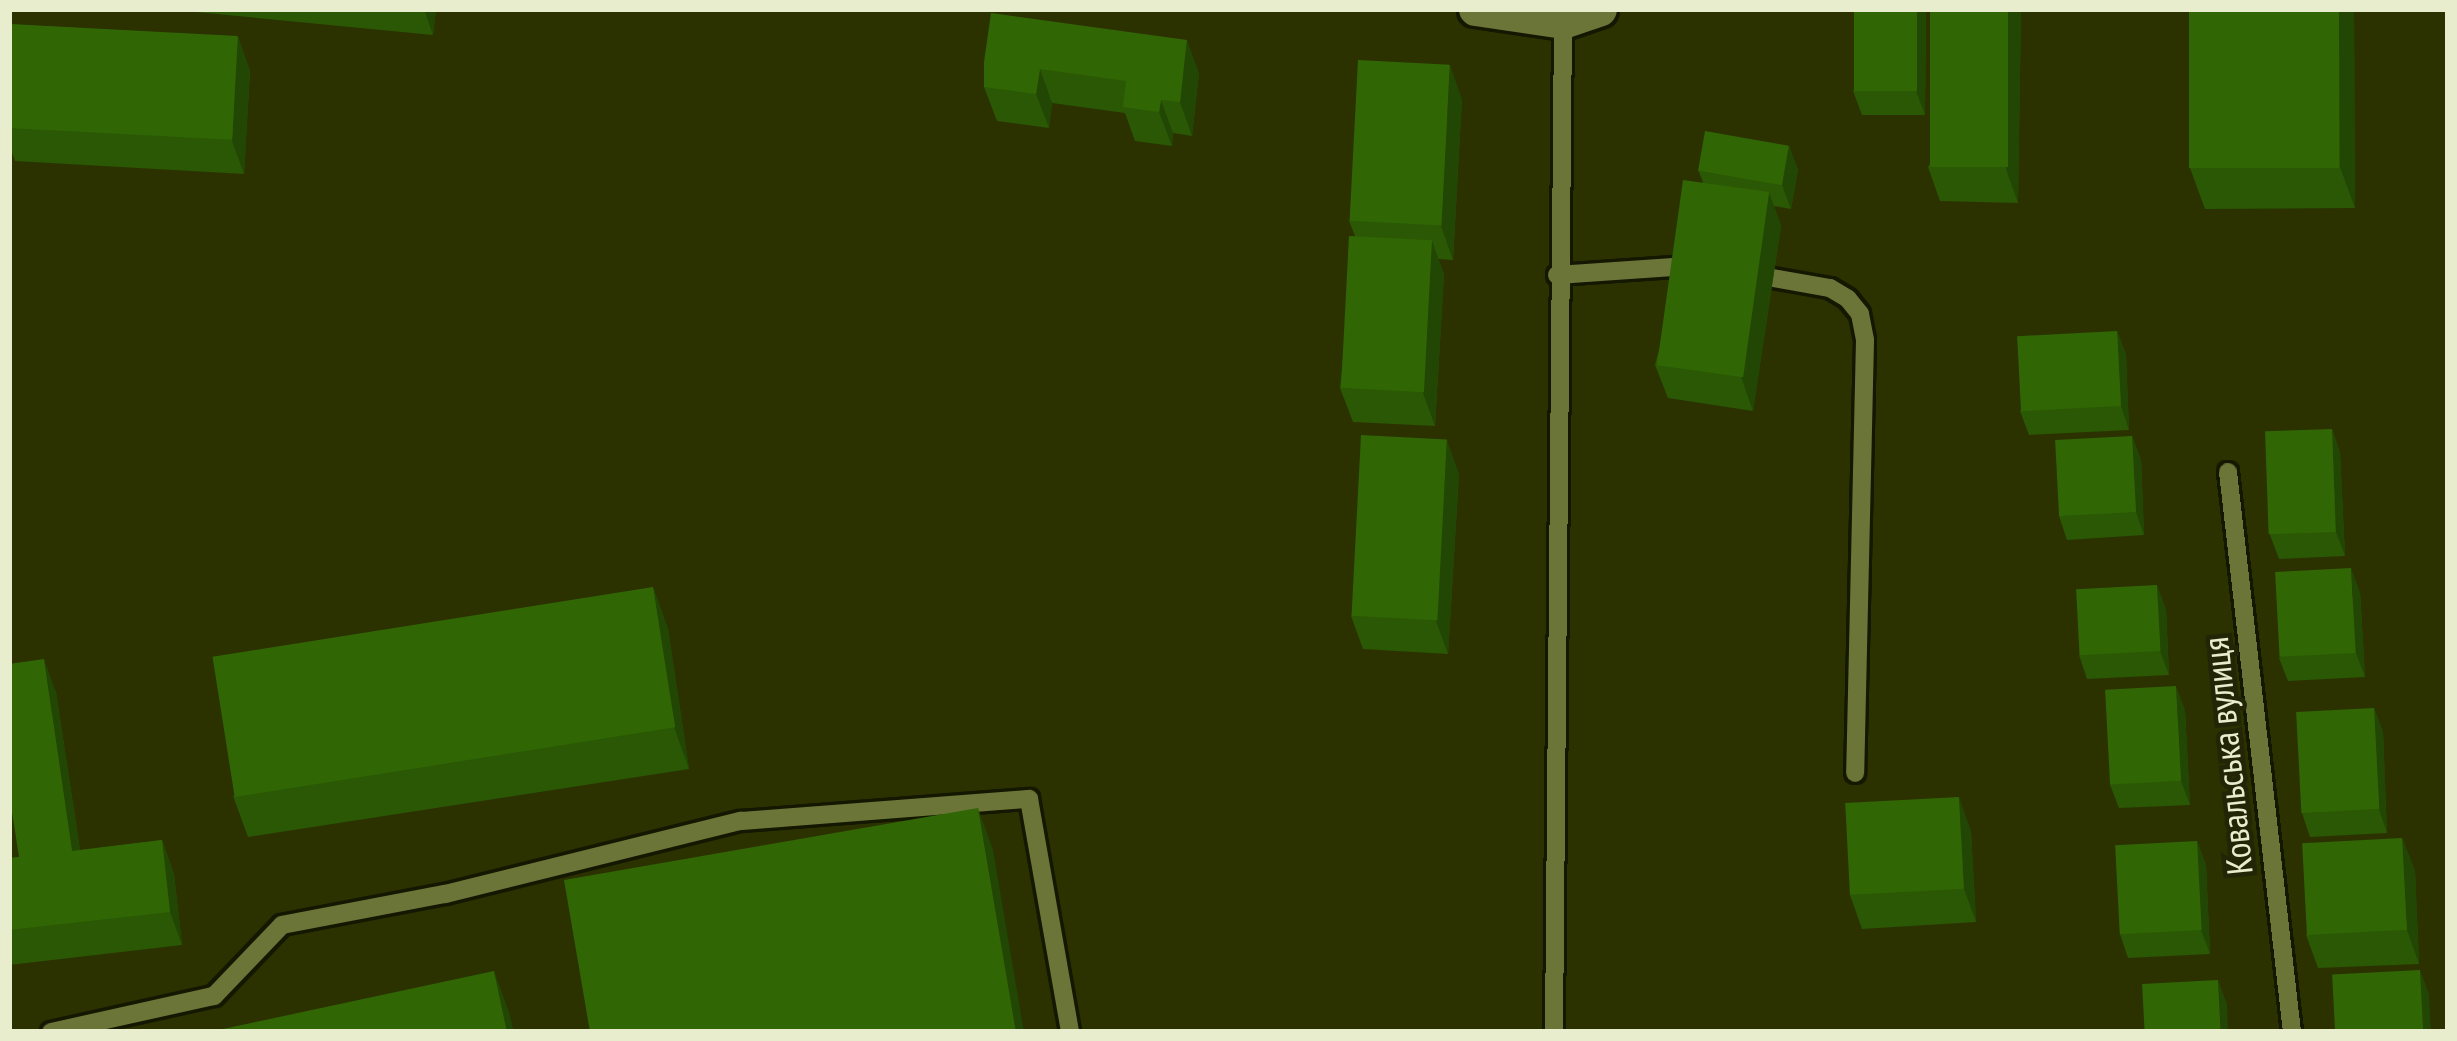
<!DOCTYPE html>
<meta charset="utf-8">
<style>
body{margin:0}
#map{position:relative;width:2457px;height:1041px;overflow:hidden;background:#2c3100;font-family:"PT Sans Narrow",sans-serif}
div>[style]{position:absolute}
.roads{filter:drop-shadow(3px 0 #151800) drop-shadow(-3px 0 #151800) drop-shadow(0 3px #151800) drop-shadow(0 -3px #151800)}
.service>*{height:18px;margin:-9px;padding:0 9px;transform-origin:9px;border-radius:9px;background:#6c7538}
.minor>*{height:33px;margin:-16.5px;padding:0 16.5px;transform-origin:16.5px;border-radius:16.5px;background:#6c7538}
.wall>*{inset:0;background:#2a5804}
.shaded-wall>*{inset:0;background:#224704}
.building>*{inset:0;background:#316605;transform-origin:0 0}
span{translate:-50% -50%;white-space:nowrap;text-align:center;line-height:1.15;-webkit-text-stroke:9px #232606;paint-order:stroke}
.street-label{font-size:36px;color:#e7edcd}
.frame{position:absolute;inset:0;border:12px solid #e7edcd;pointer-events:none}
</style>
<div id="map">
<div class="roads">
<div class="service">
<div style="left:1557px;top:275px;width:131px;rotate:-3.9deg"></div>
<div style="left:1773px;top:278px;width:58px;rotate:10deg"></div>
<div style="left:1830px;top:288px;width:21px;rotate:31deg"></div>
<div style="left:1848px;top:299px;width:19px;rotate:51deg"></div>
<div style="left:1860px;top:314px;width:26px;rotate:79deg"></div>
<div style="left:1865px;top:340px;width:433px;rotate:91.3deg"></div>
<div style="left:2228px;top:472px;width:564px;rotate:83.48deg"></div>
<div style="left:51px;top:1032px;width:167px;rotate:-12.5deg"></div>
<div style="left:214px;top:996px;width:98px;rotate:-46.2deg"></div>
<div style="left:282px;top:925px;width:166px;rotate:-10.8deg"></div>
<div style="left:445px;top:894px;width:305px;rotate:-13.9deg"></div>
<div style="left:741px;top:821px;width:289px;rotate:-4.4deg"></div>
<div style="left:1029px;top:799px;width:237px;rotate:80deg"></div>
<div style="left:1554px;top:1032px;width:1010px;rotate:-89.49deg"></div>
</div>
<div class="minor">
<div style="left:1475px;top:9px;width:89px;rotate:8.4deg"></div>
<div style="left:1563px;top:22px;width:39px;rotate:-19deg"></div>
</div>
</div>
<div class="wall">
<div style="clip-path:polygon(184px 9px,436px 9px,433px 35px,185px 11px)"></div>
<div style="clip-path:polygon(1926px 9px,1925px 115px,1862px 115px,1853px 91px)"></div>
<div style="clip-path:polygon(2021px 9px,2018px 203px,1940px 201px,1928px 167px)"></div>
<div style="clip-path:polygon(2354px 9px,2355px 208px,2205px 209px,2190px 168px)"></div>
<div style="clip-path:polygon(9px 24px,238px 37px,250px 71px,244px 174px,15px 161px,9px 145px)"></div>
<div style="clip-path:polygon(984px 62px,1199px 73px,1192px 136px,1173px 133px,1172px 146px,1135px 141px,1125px 113px,1052px 103px,1049px 128px,997px 121px,984px 87px)"></div>
<div style="clip-path:polygon(1462px 99px,1453px 260px,1438px 259px,1444px 274px,1435px 426px,1353px 422px,1340px 388px,1355px 236px,1349px 221px)"></div>
<div style="clip-path:polygon(1789px 146px,1798px 170px,1791px 209px,1774px 206px,1781px 226px,1753px 411px,1668px 398px,1655px 365px,1703px 182px,1698px 170px)"></div>
<div style="clip-path:polygon(2117px 331px,2126px 355px,2129px 430px,2029px 435px,2020px 411px)"></div>
<div style="clip-path:polygon(2332px 429px,2340px 453px,2345px 556px,2279px 559px,2270px 535px)"></div>
<div style="clip-path:polygon(2132px 436px,2141px 460px,2144px 535px,2067px 540px,2059px 516px)"></div>
<div style="clip-path:polygon(1459px 474px,1448px 654px,1363px 649px,1351px 616px)"></div>
<div style="clip-path:polygon(653px 587px,668px 629px,689px 769px,248px 837px,233px 796px)"></div>
<div style="clip-path:polygon(2360px 592px,2365px 677px,2288px 681px,2279px 658px)"></div>
<div style="clip-path:polygon(2166px 609px,2169px 675px,2087px 679px,2079px 655px)"></div>
<div style="clip-path:polygon(56px 692px,80px 850px,162px 840px,174px 874px,182px 945px,9px 965px,9px 858px,19px 857px)"></div>
<div style="clip-path:polygon(2374px 708px,2383px 732px,2387px 833px,2310px 837px,2302px 813px)"></div>
<div style="clip-path:polygon(2185px 710px,2190px 805px,2119px 808px,2110px 785px)"></div>
<div style="clip-path:polygon(1971px 831px,1976px 922px,1862px 929px,1850px 895px)"></div>
<div style="clip-path:polygon(2402px 838px,2415px 871px,2419px 964px,2318px 968px,2306px 935px)"></div>
<div style="clip-path:polygon(2197px 841px,2206px 865px,2210px 954px,2128px 958px,2120px 934px)"></div>
</div>
<div class="shaded-wall">
<div style="clip-path:polygon(424px 9px,436px 9px,433px 35px)"></div>
<div style="clip-path:polygon(1917px 9px,1926px 9px,1925px 115px,1916px 91px)"></div>
<div style="clip-path:polygon(2008px 9px,2021px 9px,2018px 203px,2006px 169px)"></div>
<div style="clip-path:polygon(2339px 9px,2354px 9px,2355px 208px,2340px 167px)"></div>
<div style="clip-path:polygon(238px 37px,250px 71px,244px 174px,232px 141px)"></div>
<div style="clip-path:polygon(1187px 40px,1199px 73px,1192px 136px,1180px 102px)"></div>
<div style="clip-path:polygon(1450px 65px,1462px 99px,1453px 260px,1441px 226px)"></div>
<div style="clip-path:polygon(1040px 69px,1052px 103px,1049px 128px,1036px 94px)"></div>
<div style="clip-path:polygon(1161px 100px,1173px 133px,1172px 146px,1159px 112px)"></div>
<div style="clip-path:polygon(1789px 146px,1798px 170px,1791px 209px,1782px 185px)"></div>
<div style="clip-path:polygon(1769px 192px,1781px 226px,1753px 411px,1741px 377px)"></div>
<div style="clip-path:polygon(1432px 241px,1444px 274px,1435px 426px,1423px 393px)"></div>
<div style="clip-path:polygon(2117px 331px,2126px 355px,2129px 430px,2121px 406px)"></div>
<div style="clip-path:polygon(2332px 429px,2340px 453px,2345px 556px,2336px 532px)"></div>
<div style="clip-path:polygon(2132px 436px,2141px 460px,2144px 535px,2136px 512px)"></div>
<div style="clip-path:polygon(1447px 440px,1459px 474px,1448px 654px,1436px 621px)"></div>
<div style="clip-path:polygon(2351px 568px,2360px 592px,2365px 677px,2356px 653px)"></div>
<div style="clip-path:polygon(2157px 585px,2166px 609px,2169px 675px,2160px 651px)"></div>
<div style="clip-path:polygon(653px 587px,668px 629px,689px 769px,674px 727px)"></div>
<div style="clip-path:polygon(44px 659px,56px 692px,85px 884px,72px 851px)"></div>
<div style="clip-path:polygon(2176px 686px,2185px 710px,2190px 805px,2181px 781px)"></div>
<div style="clip-path:polygon(2374px 708px,2383px 732px,2387px 833px,2379px 809px)"></div>
<div style="clip-path:polygon(1959px 797px,1971px 831px,1976px 922px,1964px 889px)"></div>
<div style="clip-path:polygon(978px 808px,993px 850px,1024px 1032px,1016px 1032px)"></div>
<div style="clip-path:polygon(2402px 838px,2415px 871px,2419px 964px,2407px 930px)"></div>
<div style="clip-path:polygon(162px 840px,174px 874px,182px 945px,170px 912px)"></div>
<div style="clip-path:polygon(2197px 841px,2206px 865px,2210px 954px,2201px 930px)"></div>
<div style="clip-path:polygon(2420px 970px,2429px 994px,2431px 1032px,2423px 1032px)"></div>
<div style="clip-path:polygon(494px 971px,509px 1012px,514px 1032px,507px 1032px)"></div>
<div style="clip-path:polygon(2218px 980px,2227px 1004px,2228px 1032px,2221px 1032px)"></div>
</div>
<div class="building">
<div style="left:1854px;top:9px;width:63px;height:82px"></div>
<div style="left:1930px;top:9px;width:78px;height:158px"></div>
<div style="left:2189px;top:9px;width:150px;height:159px"></div>
<div style="clip-path:polygon(991px 13px,1187px 40px,1180px 102px,1161px 100px,1159px 112px,1123px 107px,1126px 81px,1040px 69px,1036px 94px,984px 87px,984px 62px)"></div>
<div style="left:9px;top:24px;width:229px;height:104px;rotate:3deg"></div>
<div style="left:1358px;top:60px;width:92px;height:161px;rotate:3deg"></div>
<div style="left:1705px;top:131px;width:85px;height:40px;rotate:10deg"></div>
<div style="left:1683px;top:180px;width:87px;height:187px;rotate:8deg"></div>
<div style="left:1349px;top:236px;width:83px;height:152px;rotate:3deg"></div>
<div style="left:2117px;top:331px;width:75px;height:100px;rotate:87deg"></div>
<div style="left:2332px;top:429px;width:103px;height:67px;rotate:88deg"></div>
<div style="left:1361px;top:435px;width:86px;height:181px;rotate:3deg"></div>
<div style="left:2132px;top:436px;width:76px;height:77px;rotate:87deg"></div>
<div style="left:2351px;top:568px;width:85px;height:76px;rotate:87deg"></div>
<div style="left:2157px;top:585px;width:66px;height:81px;rotate:87deg"></div>
<div style="left:653px;top:587px;width:142px;height:446px;rotate:81deg"></div>
<div style="clip-path:polygon(44px 659px,72px 851px,162px 840px,170px 912px,9px 930px,9px 858px,19px 857px,9px 793px,9px 664px)"></div>
<div style="left:2176px;top:686px;width:95px;height:71px;rotate:87deg"></div>
<div style="left:2374px;top:708px;width:101px;height:78px;rotate:87deg"></div>
<div style="left:1959px;top:797px;width:92px;height:114px;rotate:87deg"></div>
<div style="clip-path:polygon(978px 808px,1016px 1032px,590px 1032px,564px 880px)"></div>
<div style="left:2402px;top:838px;width:92px;height:100px;rotate:87deg"></div>
<div style="left:2197px;top:841px;width:89px;height:82px;rotate:87deg"></div>
<div style="left:2420px;top:970px;width:62px;height:88px;rotate:87deg"></div>
<div style="clip-path:polygon(494px 971px,507px 1032px,209px 1032px)"></div>
<div style="left:2218px;top:980px;width:52px;height:76px;rotate:87deg"></div>
</div>
<div class="street-label">
<span style="left:2227px;top:756px;rotate:-96deg">Ковальська вулиця</span>
</div>
<div class="frame"></div>
</div>
